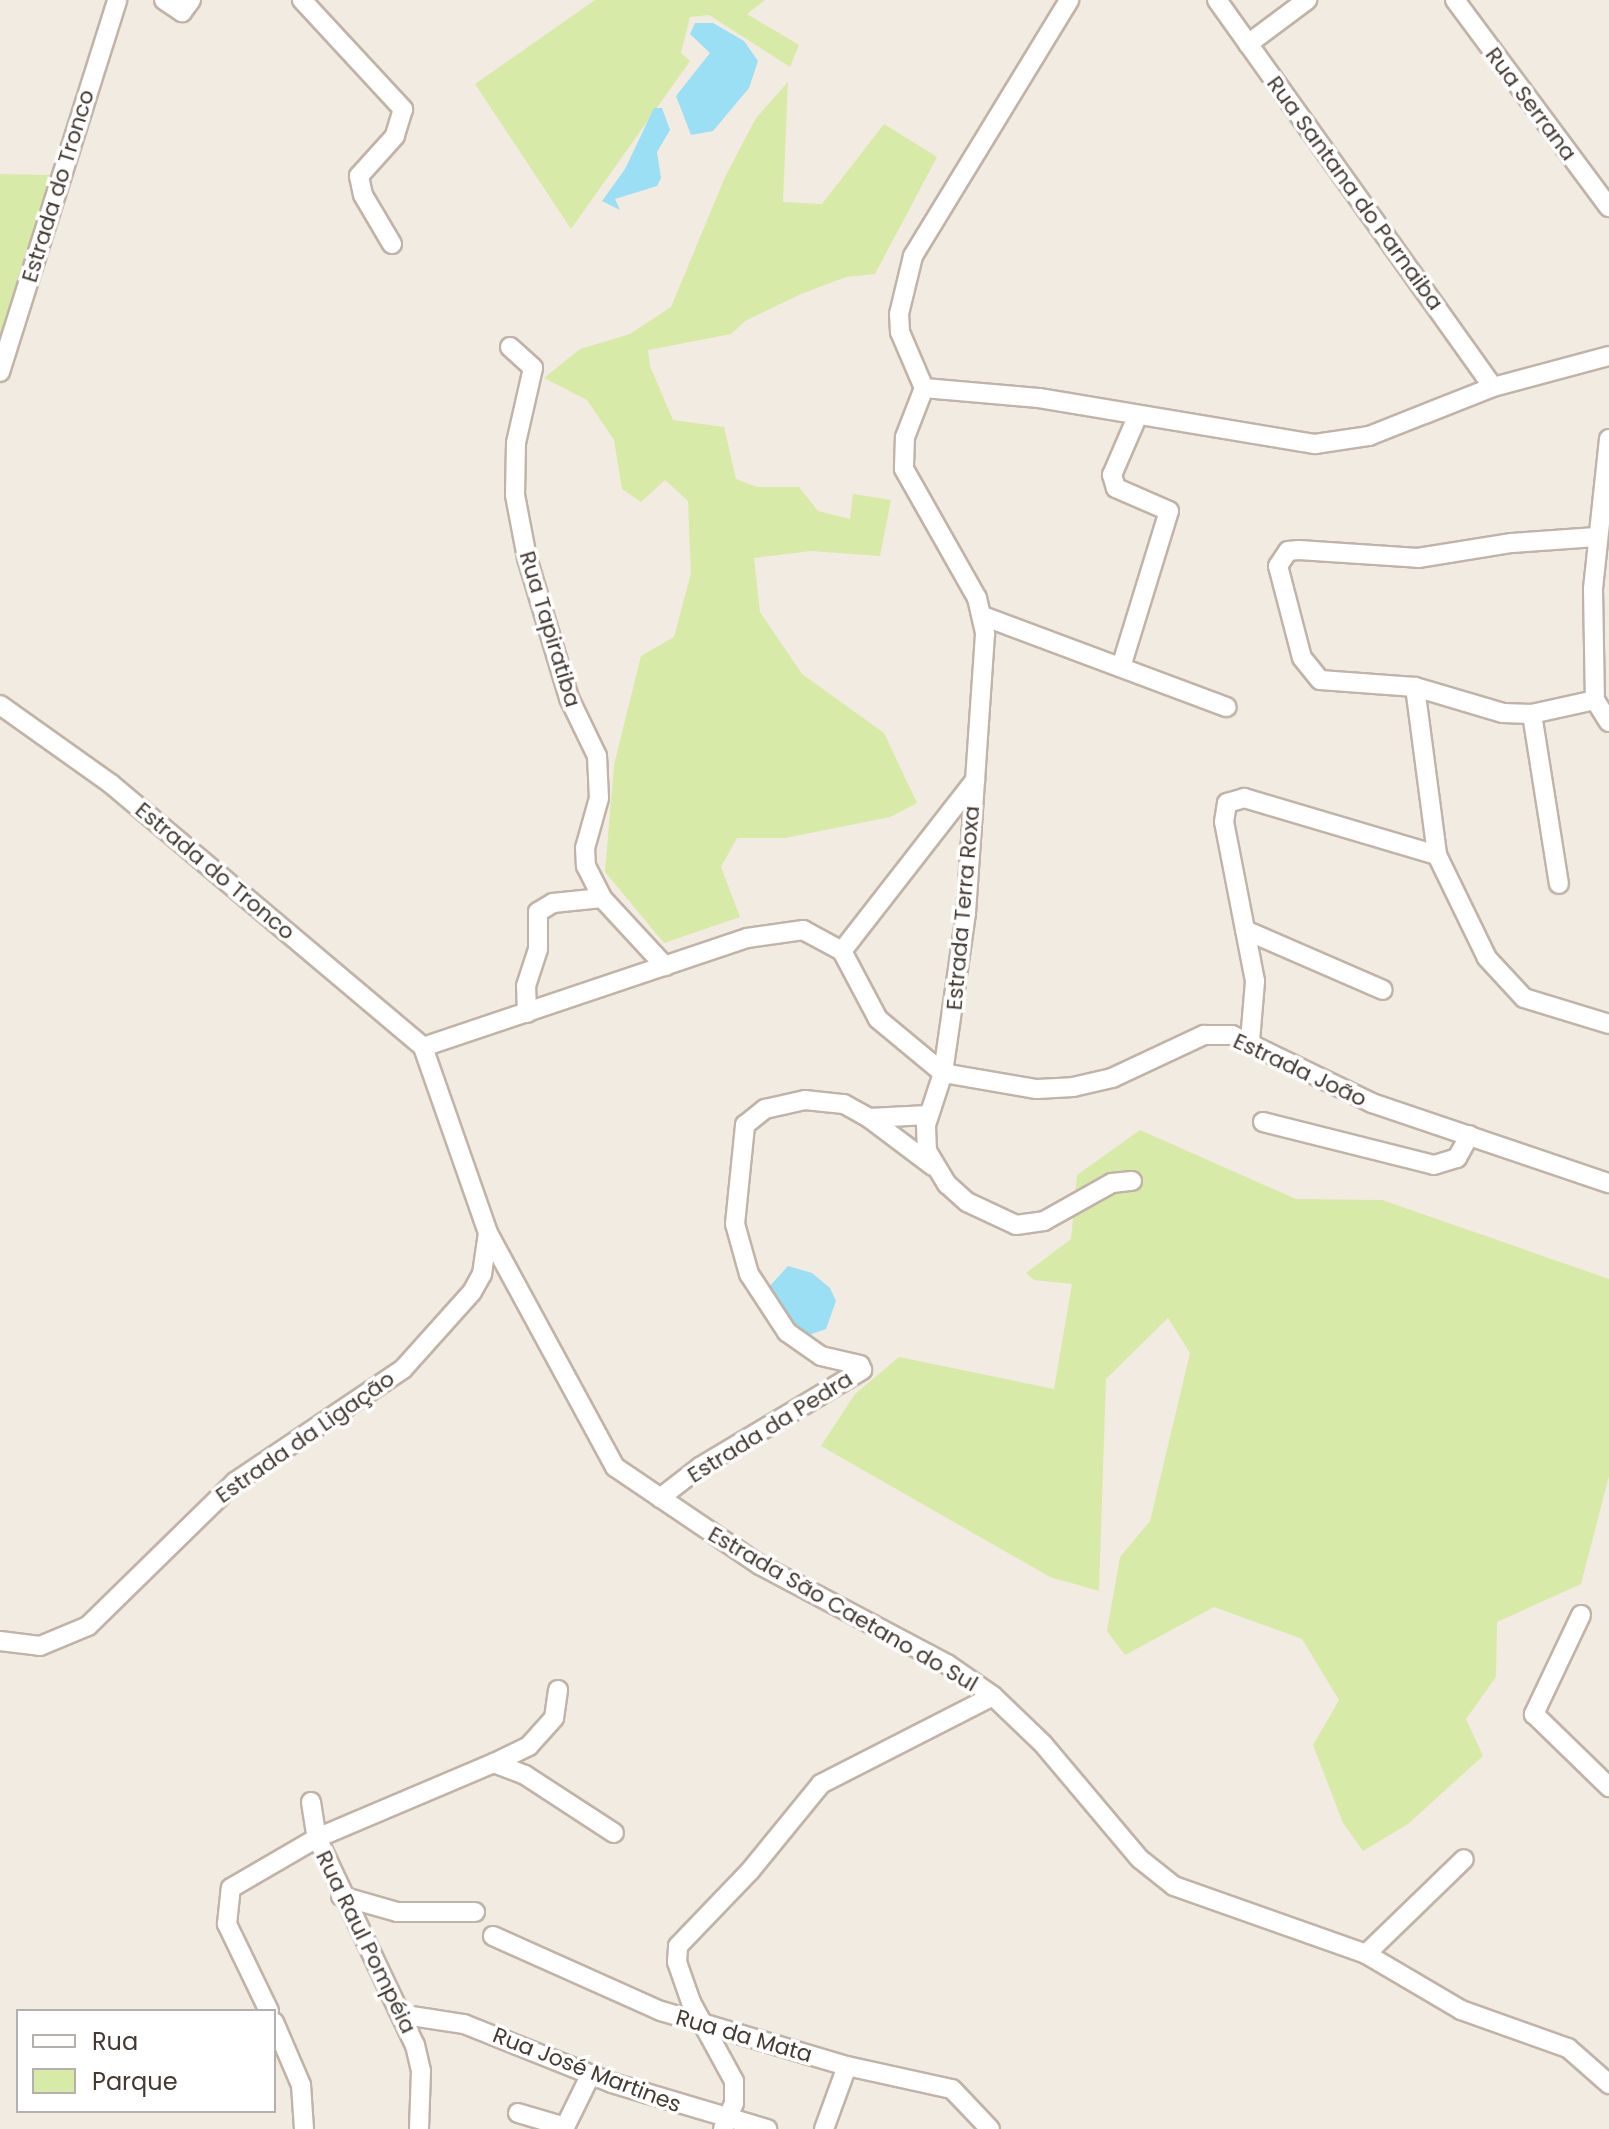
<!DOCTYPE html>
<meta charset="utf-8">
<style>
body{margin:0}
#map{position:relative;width:1609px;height:2129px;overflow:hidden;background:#f2ebe2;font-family:Poppins,sans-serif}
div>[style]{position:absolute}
.green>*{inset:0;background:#d8eaa8}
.water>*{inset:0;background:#9adff4}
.roads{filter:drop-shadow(2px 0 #c1b3a7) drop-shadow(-2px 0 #c1b3a7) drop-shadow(0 2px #c1b3a7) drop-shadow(0 -2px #c1b3a7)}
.minor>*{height:18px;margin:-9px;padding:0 9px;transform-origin:9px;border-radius:9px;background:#fff}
span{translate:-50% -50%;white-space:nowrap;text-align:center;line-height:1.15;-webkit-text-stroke:7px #fff;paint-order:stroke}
.street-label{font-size:22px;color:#443a32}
.legend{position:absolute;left:16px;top:2009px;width:260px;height:104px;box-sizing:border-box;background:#fff;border:2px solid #b4b0ad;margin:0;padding:10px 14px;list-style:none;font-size:24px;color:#443a32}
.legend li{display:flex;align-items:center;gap:16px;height:40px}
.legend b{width:40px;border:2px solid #b4b0ad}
</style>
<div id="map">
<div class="green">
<div style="clip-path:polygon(595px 0,765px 0,747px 14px,799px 45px,790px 67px,709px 15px,690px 17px,681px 53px,690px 61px,571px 229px,475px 84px)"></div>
<div style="clip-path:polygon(788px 82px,783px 202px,822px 204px,884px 124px,937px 157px,875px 274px,846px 277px,801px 294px,745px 321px,731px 334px,648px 350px,650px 366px,673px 420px,724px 427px,736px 479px,757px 487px,799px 487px,818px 511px,850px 519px,853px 494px,891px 500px,880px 556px,811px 551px,754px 558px,760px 612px,802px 674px,884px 733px,917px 803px,890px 817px,785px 838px,737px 838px,721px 867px,740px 917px,664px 943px,605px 872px,614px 765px,641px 656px,674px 637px,691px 573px,688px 501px,665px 480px,641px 502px,622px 489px,614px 440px,587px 400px,544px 378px,580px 349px,630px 334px,671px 307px,725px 177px,756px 118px)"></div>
<div style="clip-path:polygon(0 174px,51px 175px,0 339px)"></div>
<div style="clip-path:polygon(1140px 1130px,1296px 1199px,1382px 1200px,1609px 1279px,1609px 1476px,1581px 1584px,1497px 1622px,1496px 1677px,1466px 1719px,1483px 1756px,1408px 1824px,1363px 1851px,1343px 1823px,1313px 1745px,1339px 1700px,1302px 1639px,1214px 1607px,1125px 1655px,1107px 1631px,1120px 1557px,1150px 1521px,1190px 1353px,1168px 1318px,1106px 1379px,1099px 1591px,1050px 1577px,821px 1446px,855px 1394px,899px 1357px,1054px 1389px,1072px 1284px,1034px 1280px,1026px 1273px,1071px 1239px,1077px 1175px)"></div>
</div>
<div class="water">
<div style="clip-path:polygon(695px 23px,713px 23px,744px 41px,758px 61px,749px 88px,713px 131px,691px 135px,676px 96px,710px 53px,690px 34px)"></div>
<div style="clip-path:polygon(654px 108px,662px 108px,670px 130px,657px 152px,661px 178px,657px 186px,615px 199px,620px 210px,602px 201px,625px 169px)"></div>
<div style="clip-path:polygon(788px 1266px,812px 1273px,830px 1288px,836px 1301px,826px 1329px,800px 1338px,768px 1288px)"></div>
</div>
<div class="roads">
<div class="minor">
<div style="left:164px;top:0;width:22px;rotate:34deg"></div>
<div style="left:182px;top:12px;width:15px;rotate:-53deg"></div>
<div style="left:302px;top:0;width:149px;rotate:47.2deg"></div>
<div style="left:403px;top:109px;width:28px;rotate:107deg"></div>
<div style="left:395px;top:136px;width:54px;rotate:132deg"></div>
<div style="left:359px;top:176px;width:19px;rotate:78deg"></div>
<div style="left:363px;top:195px;width:57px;rotate:59.4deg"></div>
<div style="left:1217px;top:0;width:475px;rotate:54.5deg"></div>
<div style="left:1455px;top:0;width:258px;rotate:53.4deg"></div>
<div style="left:1248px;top:44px;width:74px;rotate:-36.7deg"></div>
<div style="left:510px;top:347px;width:31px;rotate:42deg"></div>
<div style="left:533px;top:368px;width:77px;rotate:102.8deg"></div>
<div style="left:516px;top:443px;width:52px;rotate:91.1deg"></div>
<div style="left:515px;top:495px;width:64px;rotate:79.2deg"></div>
<div style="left:527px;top:558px;width:146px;rotate:73.3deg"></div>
<div style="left:569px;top:698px;width:64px;rotate:64.2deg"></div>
<div style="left:597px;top:756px;width:42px;rotate:87.3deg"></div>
<div style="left:599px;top:798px;width:52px;rotate:105.6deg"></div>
<div style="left:585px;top:848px;width:18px;rotate:87deg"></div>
<div style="left:586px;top:866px;width:36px;rotate:63deg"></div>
<div style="left:602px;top:898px;width:93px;rotate:47.2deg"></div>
<div style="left:0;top:372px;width:390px;rotate:-72.5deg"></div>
<div style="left:924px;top:388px;width:53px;rotate:111.2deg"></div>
<div style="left:905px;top:437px;width:32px;rotate:92deg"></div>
<div style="left:904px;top:469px;width:148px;rotate:60.5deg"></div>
<div style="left:977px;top:598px;width:37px;rotate:77deg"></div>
<div style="left:985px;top:634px;width:280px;rotate:93.9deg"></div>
<div style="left:966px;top:913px;width:162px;rotate:98.2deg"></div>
<div style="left:943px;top:1073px;width:55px;rotate:108.1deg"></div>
<div style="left:926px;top:1125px;width:26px;rotate:88deg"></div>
<div style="left:927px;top:1151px;width:39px;rotate:59deg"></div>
<div style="left:947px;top:1184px;width:27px;rotate:42deg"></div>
<div style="left:967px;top:1202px;width:54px;rotate:25.1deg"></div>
<div style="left:1016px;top:1225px;width:28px;rotate:-8deg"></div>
<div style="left:1044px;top:1221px;width:78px;rotate:-29.2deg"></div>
<div style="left:1112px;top:1183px;width:20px;rotate:-6deg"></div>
<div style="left:924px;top:388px;width:115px;rotate:5deg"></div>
<div style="left:1039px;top:398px;width:280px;rotate:9.5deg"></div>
<div style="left:1315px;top:444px;width:55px;rotate:-8.4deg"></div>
<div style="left:1369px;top:436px;width:133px;rotate:-21.6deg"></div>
<div style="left:1493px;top:387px;width:120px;rotate:-15deg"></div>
<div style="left:924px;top:388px;width:61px;rotate:-113.2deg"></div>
<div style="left:900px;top:332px;width:18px;rotate:-93deg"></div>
<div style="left:899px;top:314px;width:60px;rotate:-76.4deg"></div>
<div style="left:913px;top:256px;width:300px;rotate:-58.6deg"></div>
<div style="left:1609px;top:439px;width:151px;rotate:96.1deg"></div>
<div style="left:1593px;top:589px;width:111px;rotate:89deg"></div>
<div style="left:1595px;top:700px;width:26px;rotate:58deg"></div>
<div style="left:983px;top:616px;width:260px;rotate:20.5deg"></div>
<div style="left:1121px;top:667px;width:163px;rotate:-72.9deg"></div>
<div style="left:1169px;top:511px;width:58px;rotate:-156.5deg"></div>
<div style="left:1116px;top:488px;width:14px;rotate:-107deg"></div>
<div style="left:1112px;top:475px;width:65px;rotate:-66.6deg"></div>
<div style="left:1415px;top:687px;width:169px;rotate:82.5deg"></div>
<div style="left:1437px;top:855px;width:114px;rotate:64.1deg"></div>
<div style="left:1487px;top:958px;width:54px;rotate:47.2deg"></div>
<div style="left:1524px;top:998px;width:89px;rotate:17deg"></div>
<div style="left:1595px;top:700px;width:65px;rotate:167.5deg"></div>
<div style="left:1532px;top:714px;width:29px;rotate:-178deg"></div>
<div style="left:1503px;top:713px;width:92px;rotate:-163.5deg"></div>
<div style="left:1415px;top:687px;width:95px;rotate:-175.8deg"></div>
<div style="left:1320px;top:680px;width:28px;rotate:-129deg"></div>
<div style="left:1302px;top:658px;width:95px;rotate:-104.6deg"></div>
<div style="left:1278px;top:566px;width:18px;rotate:-56deg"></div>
<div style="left:1288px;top:551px;width:11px;rotate:-5deg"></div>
<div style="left:1299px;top:550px;width:119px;rotate:3.8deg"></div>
<div style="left:1418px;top:558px;width:95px;rotate:-9.1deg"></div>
<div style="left:1512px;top:543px;width:84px;rotate:-4.1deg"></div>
<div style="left:0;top:705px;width:136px;rotate:35.4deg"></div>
<div style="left:111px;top:784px;width:408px;rotate:40.1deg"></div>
<div style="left:1532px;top:714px;width:172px;rotate:81deg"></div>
<div style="left:1245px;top:930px;width:150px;rotate:23.5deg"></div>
<div style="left:842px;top:951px;width:217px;rotate:-52.1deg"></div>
<div style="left:527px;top:1013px;width:27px;rotate:-92deg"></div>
<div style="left:526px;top:986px;width:39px;rotate:-72deg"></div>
<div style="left:538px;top:949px;width:37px;rotate:-90deg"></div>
<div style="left:538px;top:912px;width:17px;rotate:-31deg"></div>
<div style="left:553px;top:903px;width:49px;rotate:-5.8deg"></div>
<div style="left:1250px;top:1041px;width:60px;rotate:-85.2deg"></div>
<div style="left:1255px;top:981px;width:162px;rotate:-101deg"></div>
<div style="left:1224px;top:822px;width:19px;rotate:-81deg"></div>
<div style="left:1227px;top:803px;width:18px;rotate:-16deg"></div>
<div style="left:1244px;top:798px;width:201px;rotate:16.5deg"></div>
<div style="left:423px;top:1047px;width:197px;rotate:70.7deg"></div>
<div style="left:488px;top:1233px;width:266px;rotate:61.5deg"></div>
<div style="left:615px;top:1467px;width:175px;rotate:34.1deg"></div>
<div style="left:760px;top:1565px;width:212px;rotate:27.9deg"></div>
<div style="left:947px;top:1664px;width:56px;rotate:34.8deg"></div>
<div style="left:993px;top:1696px;width:69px;rotate:43.8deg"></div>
<div style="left:1043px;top:1744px;width:150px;rotate:49.9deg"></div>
<div style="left:1140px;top:1859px;width:43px;rotate:38.5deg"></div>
<div style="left:1174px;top:1886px;width:204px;rotate:19.5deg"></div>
<div style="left:1366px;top:1954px;width:110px;rotate:30.5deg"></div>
<div style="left:1461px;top:2010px;width:114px;rotate:19.6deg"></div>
<div style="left:1568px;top:2048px;width:55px;rotate:41.3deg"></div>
<div style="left:423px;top:1047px;width:342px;rotate:-18.6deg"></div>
<div style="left:747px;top:938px;width:57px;rotate:-8.1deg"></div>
<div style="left:803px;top:930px;width:44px;rotate:28.3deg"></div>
<div style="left:842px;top:951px;width:77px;rotate:62.1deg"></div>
<div style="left:878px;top:1019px;width:85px;rotate:39.7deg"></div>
<div style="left:943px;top:1073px;width:95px;rotate:9.7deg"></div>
<div style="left:1037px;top:1089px;width:36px;rotate:-3deg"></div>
<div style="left:1073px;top:1087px;width:40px;rotate:-13deg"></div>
<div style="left:1112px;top:1078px;width:102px;rotate:-25.1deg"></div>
<div style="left:1204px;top:1035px;width:28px"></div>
<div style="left:1232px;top:1035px;width:156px;rotate:25.9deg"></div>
<div style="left:1372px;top:1103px;width:250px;rotate:18.7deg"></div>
<div style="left:869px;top:1118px;width:80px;rotate:36.9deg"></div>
<div style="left:1263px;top:1122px;width:176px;rotate:14.1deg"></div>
<div style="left:1434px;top:1165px;width:24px;rotate:-17deg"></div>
<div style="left:1457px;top:1158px;width:26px;rotate:-61deg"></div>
<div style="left:660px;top:1498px;width:51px;rotate:-37.8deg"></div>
<div style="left:700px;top:1467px;width:189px;rotate:-30.9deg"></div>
<div style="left:862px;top:1370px;width:5px;rotate:-112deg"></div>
<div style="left:860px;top:1365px;width:40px;rotate:-167deg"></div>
<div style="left:821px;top:1356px;width:42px;rotate:-144.8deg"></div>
<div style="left:787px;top:1332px;width:69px;rotate:-123.2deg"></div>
<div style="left:749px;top:1274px;width:52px;rotate:-105.6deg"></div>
<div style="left:735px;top:1224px;width:100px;rotate:-84.2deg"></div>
<div style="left:745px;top:1125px;width:26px;rotate:-39deg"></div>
<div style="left:765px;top:1109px;width:41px;rotate:-12.7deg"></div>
<div style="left:805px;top:1100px;width:39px;rotate:6deg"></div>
<div style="left:844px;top:1104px;width:29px;rotate:29deg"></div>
<div style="left:869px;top:1118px;width:59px;rotate:-2.9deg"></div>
<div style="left:1581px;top:1615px;width:110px;rotate:115.4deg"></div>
<div style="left:1534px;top:1714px;width:105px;rotate:44.2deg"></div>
<div style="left:0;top:1641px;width:40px;rotate:7.1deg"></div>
<div style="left:40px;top:1646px;width:52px;rotate:-22.6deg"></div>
<div style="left:88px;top:1626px;width:206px;rotate:-44.4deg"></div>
<div style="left:235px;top:1482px;width:202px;rotate:-33.9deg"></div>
<div style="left:403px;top:1369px;width:103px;rotate:-48.1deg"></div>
<div style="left:472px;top:1292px;width:21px;rotate:-61deg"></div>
<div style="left:482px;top:1274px;width:41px;rotate:-81.7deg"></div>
<div style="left:558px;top:1690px;width:28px;rotate:98deg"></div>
<div style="left:554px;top:1718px;width:38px;rotate:132deg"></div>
<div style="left:529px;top:1746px;width:39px;rotate:154deg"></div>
<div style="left:494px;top:1763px;width:33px;rotate:21deg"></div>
<div style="left:525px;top:1775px;width:106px;rotate:33.1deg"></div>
<div style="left:311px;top:1802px;width:36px;rotate:81deg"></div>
<div style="left:317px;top:1838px;width:229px;rotate:64.7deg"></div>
<div style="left:415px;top:2045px;width:27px;rotate:77deg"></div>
<div style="left:421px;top:2071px;width:58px;rotate:92deg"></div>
<div style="left:341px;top:1896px;width:58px;rotate:15.9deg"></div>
<div style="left:397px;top:1912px;width:78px"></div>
<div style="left:493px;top:1936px;width:184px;rotate:24.1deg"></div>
<div style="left:661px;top:2011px;width:194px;rotate:16.5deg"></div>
<div style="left:847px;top:2066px;width:107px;rotate:12.4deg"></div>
<div style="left:952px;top:2089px;width:55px;rotate:46.5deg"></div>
<div style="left:1366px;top:1954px;width:136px;rotate:-44.1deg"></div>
<div style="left:269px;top:2011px;width:97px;rotate:-115.8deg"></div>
<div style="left:227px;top:1924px;width:36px;rotate:-84deg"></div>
<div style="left:231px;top:1888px;width:99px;rotate:-30.2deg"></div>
<div style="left:317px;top:1838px;width:192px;rotate:-23deg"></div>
<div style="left:405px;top:2015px;width:60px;rotate:8.7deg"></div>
<div style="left:464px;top:2024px;width:159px;rotate:21.7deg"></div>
<div style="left:612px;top:2083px;width:162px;rotate:16.5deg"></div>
<div style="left:274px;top:2022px;width:69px;rotate:66.8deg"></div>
<div style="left:301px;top:2085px;width:44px;rotate:86.1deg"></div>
<div style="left:518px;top:2113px;width:49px;rotate:16.6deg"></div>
<div style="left:565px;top:2127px;width:59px;rotate:-63.9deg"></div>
<div style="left:723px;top:2129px;width:28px;rotate:-67deg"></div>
<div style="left:734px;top:2103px;width:22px;rotate:-90deg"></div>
<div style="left:734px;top:2081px;width:90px;rotate:-118.6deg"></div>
<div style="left:691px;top:2002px;width:42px;rotate:-109.3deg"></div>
<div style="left:677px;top:1962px;width:16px;rotate:-86deg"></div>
<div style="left:678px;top:1946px;width:104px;rotate:-46.2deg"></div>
<div style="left:750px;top:1871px;width:112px;rotate:-50.8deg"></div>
<div style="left:821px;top:1784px;width:193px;rotate:-27.1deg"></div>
<div style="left:824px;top:2129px;width:67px;rotate:-69.9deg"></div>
</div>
</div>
<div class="street-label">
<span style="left:1531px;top:104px;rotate:53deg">Rua Serrana</span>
<span style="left:58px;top:186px;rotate:-73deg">Estrada do Tronco</span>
<span style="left:1355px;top:193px;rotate:54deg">Rua Santana do Parnaiba</span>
<span style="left:550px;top:629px;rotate:73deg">Rua Tapiratiba</span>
<span style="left:215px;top:871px;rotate:40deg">Estrada do Tronco</span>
<span style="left:963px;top:908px;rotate:-85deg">Estrada Terra Roxa</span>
<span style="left:1300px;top:1070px;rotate:25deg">Estrada João</span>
<span style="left:770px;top:1427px;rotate:-32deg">Estrada da Pedra</span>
<span style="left:305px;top:1437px;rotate:-35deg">Estrada da Ligação</span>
<span style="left:843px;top:1609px;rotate:30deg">Estrada São Caetano do Sul</span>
<span style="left:366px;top:1942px;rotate:64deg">Rua Raul Pompéia</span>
<span style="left:744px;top:2036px;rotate:16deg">Rua da Mata</span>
<span style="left:587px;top:2070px;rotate:21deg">Rua José Martines</span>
</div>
<ul class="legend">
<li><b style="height:10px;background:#fff"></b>Rua</li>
<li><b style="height:22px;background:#d8eaa8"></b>Parque</li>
</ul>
</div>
